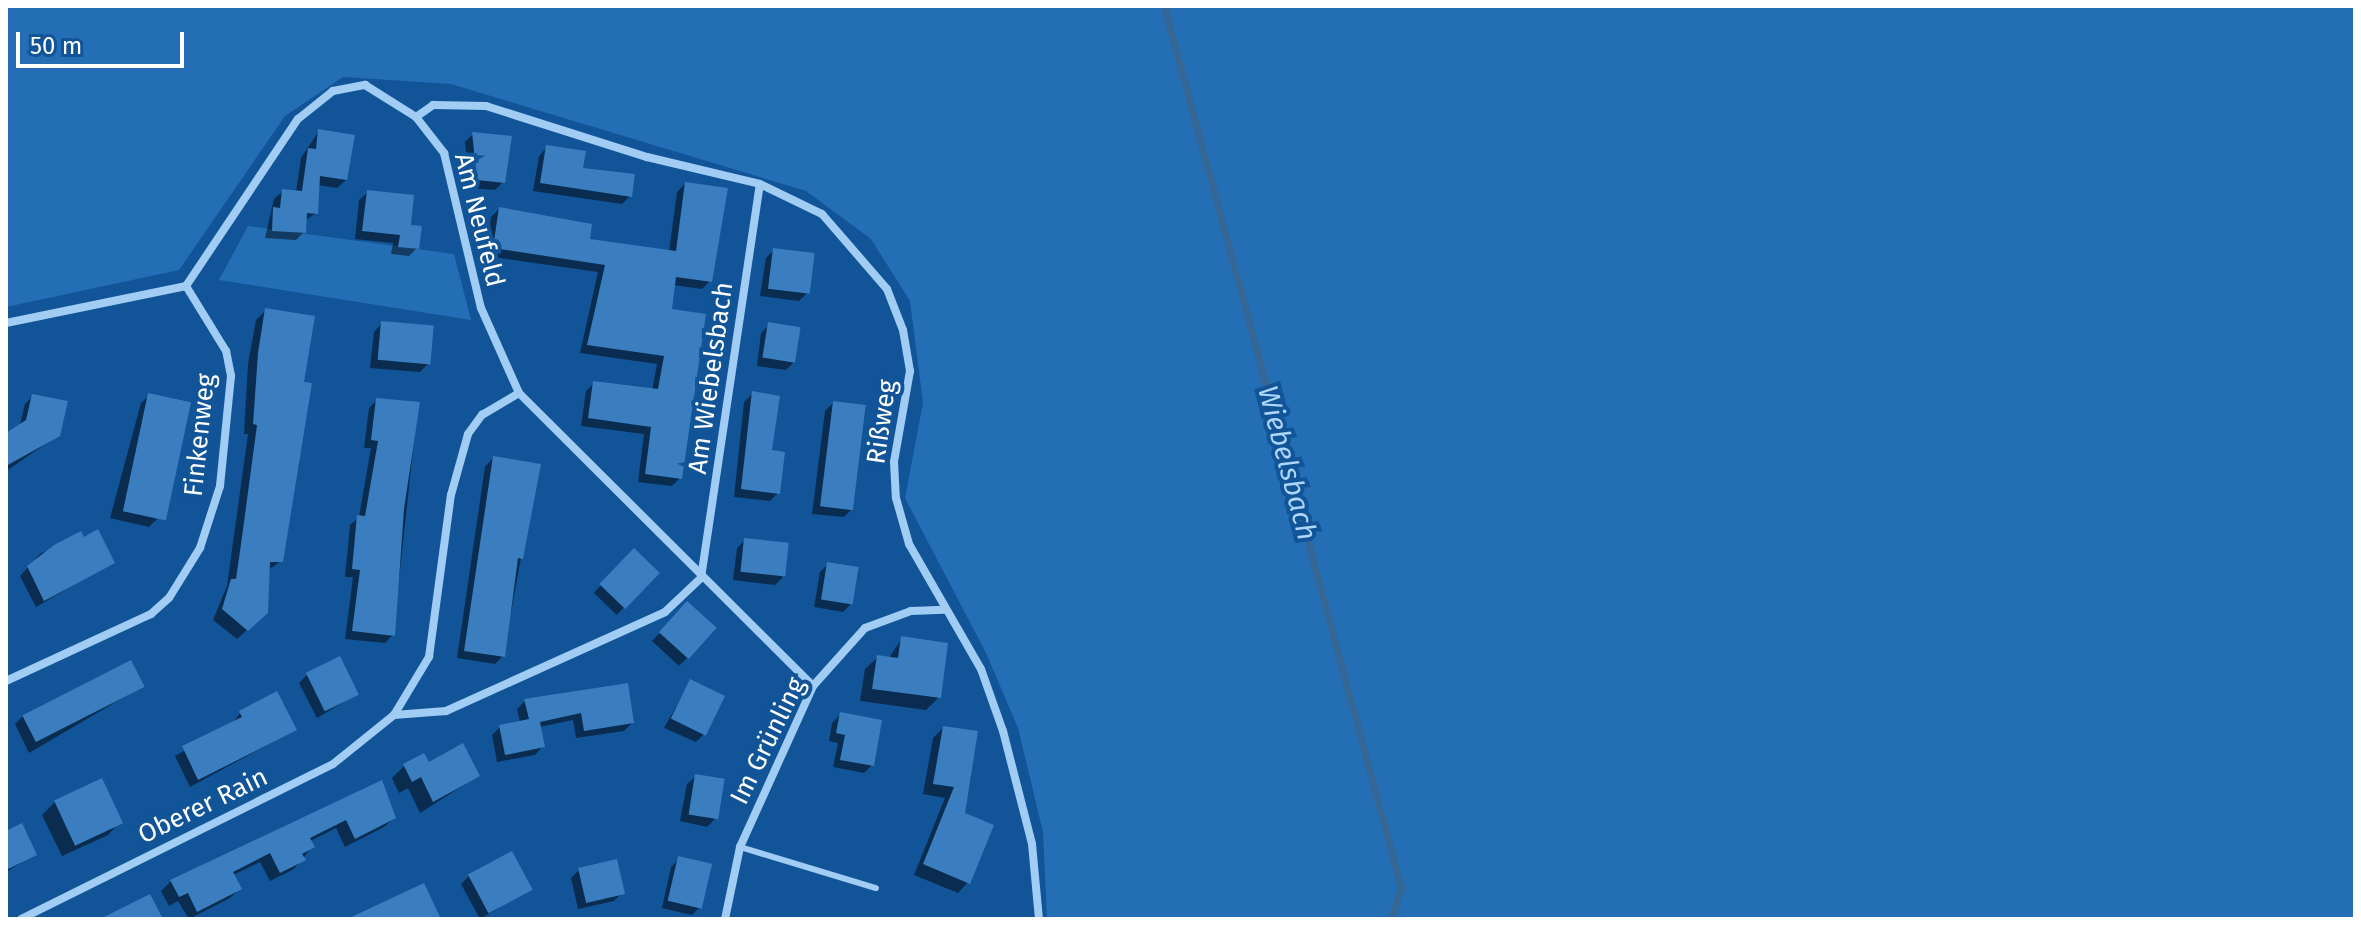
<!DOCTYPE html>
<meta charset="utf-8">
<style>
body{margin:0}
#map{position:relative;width:2361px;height:925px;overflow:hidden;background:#115497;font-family:"Fira Sans",sans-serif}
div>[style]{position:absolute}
.green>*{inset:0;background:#246eb6}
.shadow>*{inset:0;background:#0007;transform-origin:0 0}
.stream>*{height:7px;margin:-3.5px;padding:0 3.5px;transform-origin:3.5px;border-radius:3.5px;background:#356696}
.building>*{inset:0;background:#3a7ebf;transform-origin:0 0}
.service>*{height:6px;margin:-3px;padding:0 3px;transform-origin:3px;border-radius:3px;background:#a1ccf4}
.minor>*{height:8px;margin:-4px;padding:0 4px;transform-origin:4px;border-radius:4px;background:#a1ccf4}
span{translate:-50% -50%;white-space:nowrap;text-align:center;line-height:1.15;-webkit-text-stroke:8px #115497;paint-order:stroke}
.street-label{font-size:26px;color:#fff}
.water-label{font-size:28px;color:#aed6fa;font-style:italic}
.frame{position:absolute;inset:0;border:8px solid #fff;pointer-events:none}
.scale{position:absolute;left:16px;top:32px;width:168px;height:36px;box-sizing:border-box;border:4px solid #fff;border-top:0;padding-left:10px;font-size:24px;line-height:28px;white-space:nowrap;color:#fff;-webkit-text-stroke:6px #115497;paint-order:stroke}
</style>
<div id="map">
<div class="green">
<div style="clip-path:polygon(6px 6px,2355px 6px,2355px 919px,1047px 919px,1043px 832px,1018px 728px,986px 653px,905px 498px,923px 403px,910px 301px,871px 239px,806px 191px,451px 84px,343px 77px,285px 116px,179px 270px,6px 307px)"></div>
<div style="clip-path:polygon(248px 226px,454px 254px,471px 320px,219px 280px)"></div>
</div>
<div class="shadow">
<div style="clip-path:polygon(319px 131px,346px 180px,337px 188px,318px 185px,316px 213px,304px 221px,304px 232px,296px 240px,265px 238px,274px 199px,283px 191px,296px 192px,301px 158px)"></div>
<div style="clip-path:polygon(473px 134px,503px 182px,495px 190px,470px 188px,465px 142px)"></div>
<div style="clip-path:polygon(547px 147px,581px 170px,630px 196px,622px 204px,533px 191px,539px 156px)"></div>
<div style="clip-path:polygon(685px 184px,710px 281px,702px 289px,673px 285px,670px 311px,680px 478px,672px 486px,638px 482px,644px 434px,581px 426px,586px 391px,594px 383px,652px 391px,657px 364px,580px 353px,598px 272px,486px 256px,491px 217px,499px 209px,588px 241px,669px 252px,677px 192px)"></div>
<div style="clip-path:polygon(368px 192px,408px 226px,417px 248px,409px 256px,391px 254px,393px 243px,355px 239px,359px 200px)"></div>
<div style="clip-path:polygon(774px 250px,807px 293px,799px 301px,760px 296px,766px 258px)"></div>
<div style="clip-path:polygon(266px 310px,302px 384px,310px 384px,281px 561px,267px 571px,255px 623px,237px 639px,213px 620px,227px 586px,248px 434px,244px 434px,248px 364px,256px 320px)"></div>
<div style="clip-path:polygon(382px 323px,428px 364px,420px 372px,370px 368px,374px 332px)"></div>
<div style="clip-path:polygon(769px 325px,794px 362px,786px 370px,757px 366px,761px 333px)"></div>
<div style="clip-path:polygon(753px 393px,778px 493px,770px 501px,734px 497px,744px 402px)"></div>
<div style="clip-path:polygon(149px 395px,157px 519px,149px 527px,110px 518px,141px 403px)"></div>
<div style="clip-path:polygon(33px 396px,59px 435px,6px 471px,6px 435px,19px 428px,25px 404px)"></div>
<div style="clip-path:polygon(377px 400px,418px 404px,393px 635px,385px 643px,345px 639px,353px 577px,345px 577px,350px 525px,359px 517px,371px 448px,364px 448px,369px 408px)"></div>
<div style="clip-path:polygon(833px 403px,852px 509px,844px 517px,812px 514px,825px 411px)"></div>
<div style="clip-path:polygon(493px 458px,538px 465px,503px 656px,495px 664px,457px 658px,485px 467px)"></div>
<div style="clip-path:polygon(80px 534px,113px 562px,36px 607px,20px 576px,40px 554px)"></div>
<div style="clip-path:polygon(745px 540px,783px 577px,775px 585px,733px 580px,737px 548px)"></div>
<div style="left:634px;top:551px;width:32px;height:58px;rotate:44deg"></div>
<div style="clip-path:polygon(828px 564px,851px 604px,843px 612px,814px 607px,820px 572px)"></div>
<div style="clip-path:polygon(687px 604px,687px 658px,679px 666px,652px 641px)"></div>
<div style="clip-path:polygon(902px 638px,939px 697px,926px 710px,860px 701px,865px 669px,878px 657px,889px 658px)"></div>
<div style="clip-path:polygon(307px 675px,357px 694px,317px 718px,299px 683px)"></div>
<div style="clip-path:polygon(690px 682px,704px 734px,696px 742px,664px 728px)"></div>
<div style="clip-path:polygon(143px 686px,29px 753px,15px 724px,23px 716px)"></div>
<div style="clip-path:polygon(525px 701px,632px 723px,624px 731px,576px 738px,573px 720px,539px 727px,543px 746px,535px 755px,497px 762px,492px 735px,500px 727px,520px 723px,517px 709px)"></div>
<div style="clip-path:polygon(240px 713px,295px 730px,190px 787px,175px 756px,233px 723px)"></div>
<div style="clip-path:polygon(841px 714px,872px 765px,864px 773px,833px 767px,838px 743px,829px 741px,832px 723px)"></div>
<div style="clip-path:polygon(943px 728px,963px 814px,968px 882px,958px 893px,914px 875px,945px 798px,923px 794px,933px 738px)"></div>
<div style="clip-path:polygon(428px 764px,478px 776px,420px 813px,408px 788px,399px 793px,392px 778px,404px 766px)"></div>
<div style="clip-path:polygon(696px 776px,716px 818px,707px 827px,680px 821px,687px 784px)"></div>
<div style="clip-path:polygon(381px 783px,394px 818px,384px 827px,345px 847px,336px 828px,310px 841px,312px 847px,294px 869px,270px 881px,260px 862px,233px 875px,239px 889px,230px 898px,189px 919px,178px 901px,169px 906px,161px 891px,171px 881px)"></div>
<div style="clip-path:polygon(55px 802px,120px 822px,108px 835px,62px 856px,42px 815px)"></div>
<div style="clip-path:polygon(6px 833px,35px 854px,6px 872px)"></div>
<div style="clip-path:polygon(679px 859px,700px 907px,692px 915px,662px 908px,671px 867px)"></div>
<div style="clip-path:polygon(579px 870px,622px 893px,614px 901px,578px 909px,571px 878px)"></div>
<div style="clip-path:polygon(469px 876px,531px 889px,480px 919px,461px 884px)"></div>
</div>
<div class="stream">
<div style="left:1164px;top:6px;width:913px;rotate:74.96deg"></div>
<div style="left:1401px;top:888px;width:33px;rotate:108deg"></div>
</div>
<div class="building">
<div style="clip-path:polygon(318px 129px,355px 135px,347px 180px,320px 176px,318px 214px,307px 213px,306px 233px,272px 231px,273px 207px,280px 208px,282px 189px,302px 191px,308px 148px,316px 149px)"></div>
<div style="clip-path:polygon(472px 132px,512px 136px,505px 183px,477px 180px)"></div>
<div style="clip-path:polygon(546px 145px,586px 151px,583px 168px,635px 174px,632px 197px,540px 183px)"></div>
<div style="clip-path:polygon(685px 182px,728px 188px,712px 282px,676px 277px,672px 309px,706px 314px,682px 479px,645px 474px,651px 427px,588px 418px,593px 381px,658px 389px,664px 356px,587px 345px,605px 265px,493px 248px,499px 207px,592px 224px,590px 239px,676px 251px)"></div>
<div style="clip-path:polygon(367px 190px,414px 195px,411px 225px,422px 226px,419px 249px,398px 247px,400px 235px,362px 231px)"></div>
<div style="left:773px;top:248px;width:42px;height:41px;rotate:7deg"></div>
<div style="clip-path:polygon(265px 308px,315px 316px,304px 382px,312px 383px,283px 562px,270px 562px,268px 613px,248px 631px,222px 609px,231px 579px,236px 579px,242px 537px,257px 425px,253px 424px,258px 353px)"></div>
<div style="left:381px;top:321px;width:53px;height:39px;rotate:5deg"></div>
<div style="left:768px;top:322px;width:33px;height:36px;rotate:9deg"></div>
<div style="clip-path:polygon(752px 391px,780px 396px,772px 450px,785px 452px,780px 494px,741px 489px)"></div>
<div style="left:148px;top:393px;width:44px;height:121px;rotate:12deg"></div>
<div style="clip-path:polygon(32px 394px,68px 401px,60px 436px,6px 466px,6px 433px,26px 420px)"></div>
<div style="clip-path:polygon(376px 398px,420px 402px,404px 509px,395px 636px,352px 631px,360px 570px,352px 569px,357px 515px,365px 516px,378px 441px,371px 440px)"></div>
<div style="left:833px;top:401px;width:33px;height:106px;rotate:7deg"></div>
<div style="clip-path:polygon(493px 456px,541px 464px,523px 559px,518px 558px,505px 657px,464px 651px)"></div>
<div style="clip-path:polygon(98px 529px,115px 563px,44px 601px,27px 566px,54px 545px,81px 531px,84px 537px)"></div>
<div style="left:744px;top:538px;width:45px;height:34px;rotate:6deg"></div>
<div style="left:634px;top:548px;width:36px;height:50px;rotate:44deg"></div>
<div style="left:827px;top:562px;width:32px;height:38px;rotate:9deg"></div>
<div style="left:687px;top:601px;width:40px;height:42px;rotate:42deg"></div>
<div style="clip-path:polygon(901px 636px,948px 643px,941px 698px,872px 689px,877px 655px,898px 658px)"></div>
<div style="left:340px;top:656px;width:43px;height:38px;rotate:64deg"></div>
<div style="left:131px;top:660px;width:30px;height:122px;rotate:63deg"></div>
<div style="left:690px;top:679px;width:39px;height:44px;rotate:26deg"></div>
<div style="clip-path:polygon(628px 683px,634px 723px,584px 731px,581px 713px,540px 722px,545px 747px,505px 755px,499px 725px,529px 719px,524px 699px)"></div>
<div style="clip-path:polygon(277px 691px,297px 730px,198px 780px,182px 746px,242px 717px,239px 711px)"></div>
<div style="clip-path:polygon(840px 712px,882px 720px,874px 766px,840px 760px,845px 735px,836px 733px)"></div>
<div style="clip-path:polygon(943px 726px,978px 731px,965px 813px,994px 825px,970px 884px,923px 864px,954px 787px,933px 784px)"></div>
<div style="clip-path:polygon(463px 743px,480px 776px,433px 802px,421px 777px,412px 782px,403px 764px,424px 753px,429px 762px)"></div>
<div style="left:695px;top:774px;width:30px;height:41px;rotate:9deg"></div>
<div style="left:102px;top:778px;width:50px;height:53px;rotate:65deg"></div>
<div style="clip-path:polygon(382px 780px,396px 818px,355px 839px,346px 820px,310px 838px,315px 847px,302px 854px,306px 860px,280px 873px,270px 853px,233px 872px,242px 889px,197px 912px,188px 893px,179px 897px,170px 880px)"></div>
<div style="clip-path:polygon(22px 823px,37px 855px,6px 870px,6px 831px)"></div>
<div style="left:512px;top:851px;width:44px;height:50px;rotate:62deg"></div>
<div style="left:678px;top:856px;width:35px;height:46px;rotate:13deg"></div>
<div style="left:617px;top:859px;width:36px;height:40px;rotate:77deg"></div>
<div style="clip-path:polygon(424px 883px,441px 919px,347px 919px)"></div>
<div style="clip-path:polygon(150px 894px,163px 919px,100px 919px)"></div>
</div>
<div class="service">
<div style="left:740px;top:847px;width:142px;rotate:16.8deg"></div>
</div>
<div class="minor">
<div style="left:416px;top:117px;width:21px;rotate:-35deg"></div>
<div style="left:433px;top:105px;width:53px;rotate:1.1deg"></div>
<div style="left:486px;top:106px;width:169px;rotate:17.6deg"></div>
<div style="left:647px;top:157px;width:116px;rotate:13.4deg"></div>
<div style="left:760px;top:184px;width:69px;rotate:25.8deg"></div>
<div style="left:822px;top:214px;width:99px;rotate:49.1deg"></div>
<div style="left:887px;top:289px;width:44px;rotate:68.7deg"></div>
<div style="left:903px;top:330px;width:42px;rotate:80.3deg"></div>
<div style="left:910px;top:371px;width:92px;rotate:100deg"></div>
<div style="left:894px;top:462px;width:36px;rotate:87deg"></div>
<div style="left:896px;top:498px;width:48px;rotate:74.2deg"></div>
<div style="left:909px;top:544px;width:144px;rotate:60.1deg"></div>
<div style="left:981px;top:669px;width:66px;rotate:70.5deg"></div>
<div style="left:1003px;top:731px;width:117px;rotate:75.6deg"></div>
<div style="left:1032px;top:844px;width:75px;rotate:84.7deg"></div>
<div style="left:6px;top:323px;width:184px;rotate:-11.6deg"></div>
<div style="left:186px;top:286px;width:201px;rotate:-56.2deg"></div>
<div style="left:298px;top:119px;width:45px;rotate:-38.7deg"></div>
<div style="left:333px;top:91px;width:33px;rotate:-11deg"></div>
<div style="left:365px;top:85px;width:60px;rotate:32.1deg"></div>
<div style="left:416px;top:117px;width:46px;rotate:52.1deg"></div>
<div style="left:444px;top:153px;width:159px;rotate:76.6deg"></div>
<div style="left:481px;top:308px;width:93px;rotate:65.9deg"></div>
<div style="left:519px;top:393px;width:415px;rotate:44.9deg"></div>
<div style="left:6px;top:681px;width:160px;rotate:-24.8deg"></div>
<div style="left:151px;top:614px;width:24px;rotate:-42deg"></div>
<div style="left:169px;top:598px;width:59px;rotate:-58.2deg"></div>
<div style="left:200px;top:548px;width:65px;rotate:-72.1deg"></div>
<div style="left:220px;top:486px;width:111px;rotate:-84.3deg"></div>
<div style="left:231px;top:376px;width:25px;rotate:-101deg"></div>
<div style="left:226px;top:351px;width:76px;rotate:-121.6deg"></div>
<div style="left:394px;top:715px;width:52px;rotate:-4.4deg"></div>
<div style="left:446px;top:711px;width:240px;rotate:-24.3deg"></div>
<div style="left:665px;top:612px;width:50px;rotate:-43.4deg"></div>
<div style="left:701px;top:578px;width:398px;rotate:-81.5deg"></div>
<div style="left:21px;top:919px;width:348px;rotate:-26.4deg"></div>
<div style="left:333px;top:764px;width:78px;rotate:-38.8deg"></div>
<div style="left:394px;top:715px;width:68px;rotate:-58.9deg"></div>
<div style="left:429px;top:657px;width:163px;rotate:-82.3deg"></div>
<div style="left:451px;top:495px;width:63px;rotate:-74.4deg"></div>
<div style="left:468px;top:434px;width:24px;rotate:-54deg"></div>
<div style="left:482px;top:415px;width:43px;rotate:-30.7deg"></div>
<div style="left:725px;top:919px;width:74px;rotate:-78.2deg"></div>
<div style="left:740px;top:847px;width:177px;rotate:-65.6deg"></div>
<div style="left:813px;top:686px;width:78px;rotate:-48.1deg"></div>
<div style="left:865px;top:628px;width:49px;rotate:-20.3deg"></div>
<div style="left:911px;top:611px;width:33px;rotate:-2deg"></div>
</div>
<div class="street-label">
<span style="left:479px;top:220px;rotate:76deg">Am Neufeld</span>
<span style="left:711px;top:378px;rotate:-82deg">Am Wiebelsbach</span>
<span style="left:882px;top:422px;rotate:-82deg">Rißweg</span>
<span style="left:200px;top:435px;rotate:-84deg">Finkenweg</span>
<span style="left:768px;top:741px;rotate:-64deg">Im Grünling</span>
<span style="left:203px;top:806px;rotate:-26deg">Oberer Rain</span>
</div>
<div class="water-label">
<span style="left:1287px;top:463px;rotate:75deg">Wiebelsbach</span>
</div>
<div class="frame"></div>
<div class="scale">50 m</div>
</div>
